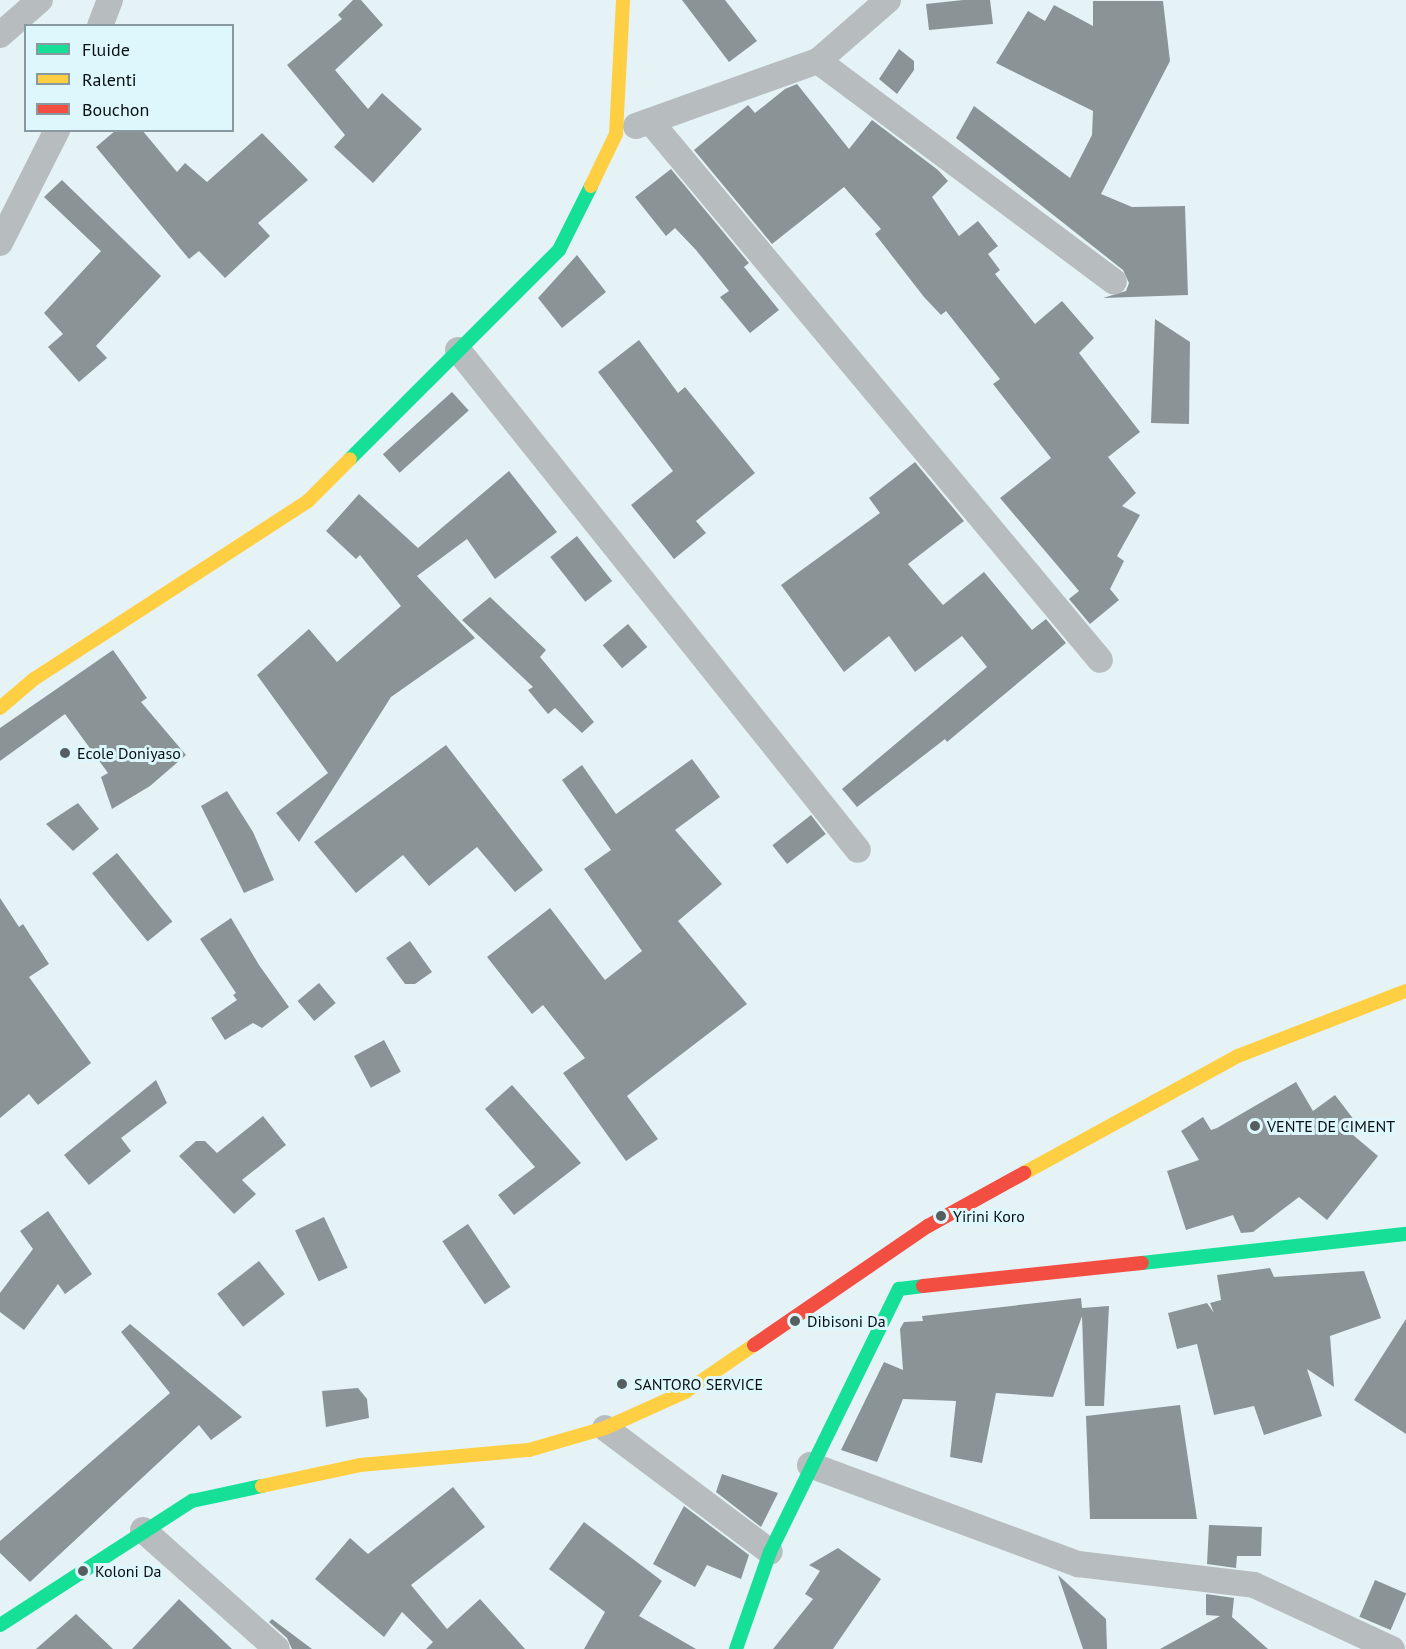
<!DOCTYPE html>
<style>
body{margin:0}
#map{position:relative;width:1406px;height:1649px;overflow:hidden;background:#e5f3f6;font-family:"PT Sans",sans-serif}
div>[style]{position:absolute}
.building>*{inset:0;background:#8a9497;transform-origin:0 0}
.street>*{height:26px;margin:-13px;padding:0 13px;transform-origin:13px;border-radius:13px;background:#b7bdbe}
.fast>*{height:14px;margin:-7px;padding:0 7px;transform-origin:7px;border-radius:7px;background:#16e098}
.slow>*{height:14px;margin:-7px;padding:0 7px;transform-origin:7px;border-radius:7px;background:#ffcf43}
.jam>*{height:14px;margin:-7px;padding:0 7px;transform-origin:7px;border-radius:7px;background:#f24e42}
.dots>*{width:16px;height:16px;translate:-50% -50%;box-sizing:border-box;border:3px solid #def7fd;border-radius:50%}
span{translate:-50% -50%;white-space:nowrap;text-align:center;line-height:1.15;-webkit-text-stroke:6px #def7fd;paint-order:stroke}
.poi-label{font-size:16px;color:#070f11}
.left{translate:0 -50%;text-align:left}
.legend{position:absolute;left:24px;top:24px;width:210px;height:108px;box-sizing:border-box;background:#def7fd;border:2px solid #889a9f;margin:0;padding:8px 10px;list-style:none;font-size:18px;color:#070f11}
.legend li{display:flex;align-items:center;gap:12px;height:30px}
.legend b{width:30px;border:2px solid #889a9f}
</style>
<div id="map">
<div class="building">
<div style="clip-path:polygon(353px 0,361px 0,383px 25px,335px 70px,368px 109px,382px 93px,422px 129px,373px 183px,334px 147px,345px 135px,287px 65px,342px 19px,338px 15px)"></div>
<div style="clip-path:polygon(682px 0,725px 0,757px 41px,729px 62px)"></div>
<div style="clip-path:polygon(963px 0,990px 0,993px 24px,929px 30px,926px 4px)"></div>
<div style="clip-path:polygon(1093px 1px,1163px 1px,1170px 61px,1101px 194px,1132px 207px,1185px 206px,1188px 295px,1103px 298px,1126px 291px,1129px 283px,1123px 270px,956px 138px,974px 106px,1070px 178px,1092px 135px,1093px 111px,996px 63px,1028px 11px,1045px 21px,1054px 5px,1093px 26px)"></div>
<div style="clip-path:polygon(899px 49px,914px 61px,914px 70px,897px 94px,879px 79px)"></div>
<div style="clip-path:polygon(797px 84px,849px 149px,872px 120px,938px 170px,948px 181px,932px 197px,959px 236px,978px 221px,998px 246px,988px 254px,1000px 270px,995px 274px,1035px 324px,1062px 301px,1094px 338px,1079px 353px,1140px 432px,1108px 457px,1136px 493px,1122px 506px,1140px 515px,1117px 556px,1124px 561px,1110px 589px,1119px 600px,1090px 624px,1069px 599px,1079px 591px,1000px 498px,1051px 458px,993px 384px,1000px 379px,946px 311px,941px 315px,924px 297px,875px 234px,881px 229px,844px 187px,772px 244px,694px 150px,748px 105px,755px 113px,785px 89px)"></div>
<div style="clip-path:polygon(116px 130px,142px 130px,177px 172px,185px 163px,207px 182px,262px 133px,308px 180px,258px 223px,270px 236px,225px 278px,199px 251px,189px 259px,96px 147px)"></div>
<div style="clip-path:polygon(671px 169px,749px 263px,744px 267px,779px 310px,750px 333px,720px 297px,729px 291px,696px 250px,675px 228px,666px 236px,635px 197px)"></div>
<div style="clip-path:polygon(62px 180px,161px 276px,96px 346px,107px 358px,79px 382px,48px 347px,63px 334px,44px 313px,101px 251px,44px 197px)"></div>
<div style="clip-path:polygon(577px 255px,606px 292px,562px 328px,538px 298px)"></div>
<div style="clip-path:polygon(1155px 319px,1190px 342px,1189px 424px,1151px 423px)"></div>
<div style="clip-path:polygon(639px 340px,678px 393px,685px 387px,755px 473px,696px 521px,706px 533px,674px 559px,631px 505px,673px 471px,598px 372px)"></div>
<div style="left:452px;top:392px;width:25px;height:93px;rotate:48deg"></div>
<div style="clip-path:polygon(915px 462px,964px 521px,908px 564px,943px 605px,984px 572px,1032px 630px,1046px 619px,1066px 643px,947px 742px,945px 739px,857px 807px,842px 789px,987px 667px,962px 636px,915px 672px,889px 636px,844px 672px,781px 585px,880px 513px,869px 498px)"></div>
<div style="clip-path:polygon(509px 471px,557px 532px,495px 579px,467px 539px,417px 576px,475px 638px,391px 697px,299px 842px,276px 813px,328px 773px,257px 675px,309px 629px,337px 662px,401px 606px,360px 555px,356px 559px,326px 531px,359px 494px,418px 548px)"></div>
<div style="left:577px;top:536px;width:57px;height:34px;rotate:52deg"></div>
<div style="clip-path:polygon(490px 597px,546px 650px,540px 657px,594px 722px,582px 733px,555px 708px,548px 714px,528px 690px,533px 687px,462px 620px)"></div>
<div style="left:628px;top:624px;width:30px;height:33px;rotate:50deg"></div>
<div style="clip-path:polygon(113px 650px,147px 698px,141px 702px,186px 755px,150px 786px,112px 809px,101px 777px,108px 773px,65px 714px,0 761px,0 728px)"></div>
<div style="clip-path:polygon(446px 745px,543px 870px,515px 892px,477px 847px,429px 886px,403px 855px,356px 893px,314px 842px)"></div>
<div style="clip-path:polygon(692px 759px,720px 797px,675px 830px,722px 884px,678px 921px,747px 1004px,627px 1096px,658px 1139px,626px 1161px,563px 1073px,585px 1058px,543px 1005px,532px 1014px,487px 957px,550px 908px,605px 980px,642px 951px,584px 869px,611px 850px,562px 780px,582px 765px,616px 814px)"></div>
<div style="clip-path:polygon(227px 791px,253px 832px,274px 880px,244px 893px,201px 806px)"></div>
<div style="clip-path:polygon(78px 803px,99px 829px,73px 851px,46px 824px)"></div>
<div style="left:811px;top:815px;width:24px;height:49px;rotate:52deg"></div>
<div style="left:117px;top:853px;width:88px;height:32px;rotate:51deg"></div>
<div style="clip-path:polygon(0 898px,19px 927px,23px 924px,49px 964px,29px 977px,91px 1063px,38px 1105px,29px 1094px,0 1118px)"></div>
<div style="clip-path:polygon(231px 918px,259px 965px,289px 1007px,262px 1028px,253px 1023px,225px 1040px,211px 1018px,237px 1000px,233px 995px,236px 993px,200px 939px)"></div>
<div style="clip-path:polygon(410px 941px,432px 972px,415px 984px,405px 984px,386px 958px)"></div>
<div style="left:319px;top:983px;width:26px;height:28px;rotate:50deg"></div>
<div style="left:384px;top:1040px;width:36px;height:34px;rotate:62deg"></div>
<div style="clip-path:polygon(156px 1080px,167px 1103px,121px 1138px,131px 1151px,89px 1185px,64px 1155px)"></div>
<div style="clip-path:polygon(1296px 1082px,1313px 1111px,1335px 1095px,1361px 1129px,1353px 1135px,1378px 1156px,1327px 1220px,1299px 1197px,1253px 1232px,1241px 1233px,1233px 1215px,1186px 1230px,1167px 1171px,1199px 1160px,1181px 1131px,1203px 1117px,1211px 1130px,1217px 1128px)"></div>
<div style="clip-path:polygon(512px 1085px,581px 1163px,514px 1215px,498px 1195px,535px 1167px,485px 1109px)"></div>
<div style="clip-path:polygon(263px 1116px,286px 1145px,242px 1180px,256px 1194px,234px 1214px,179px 1156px,196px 1141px,205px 1141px,217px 1153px)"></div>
<div style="clip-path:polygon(48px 1211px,92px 1274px,65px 1294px,58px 1284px,24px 1330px,0 1312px,0 1293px,33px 1249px,20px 1231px)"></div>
<div style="left:324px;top:1217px;width:56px;height:32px;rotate:65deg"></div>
<div style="left:468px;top:1224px;width:76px;height:31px;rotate:56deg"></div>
<div style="left:259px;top:1261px;width:42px;height:53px;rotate:52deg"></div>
<div style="clip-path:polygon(1270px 1268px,1274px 1277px,1364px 1271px,1381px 1318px,1330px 1336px,1334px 1387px,1307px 1369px,1322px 1416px,1264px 1435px,1254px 1406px,1214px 1415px,1197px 1344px,1177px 1349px,1168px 1313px,1207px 1303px,1214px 1313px,1210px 1303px,1221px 1300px,1217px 1275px)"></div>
<div style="clip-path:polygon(1081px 1298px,1082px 1308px,1109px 1306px,1104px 1406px,1085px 1406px,1082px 1316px,1053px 1397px,996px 1393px,982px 1463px,950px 1457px,956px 1401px,903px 1399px,877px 1462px,841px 1450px,884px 1362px,903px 1370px,900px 1329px,904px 1322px,923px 1321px,922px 1316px)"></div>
<div style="clip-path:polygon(1406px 1319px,1406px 1434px,1354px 1400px)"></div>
<div style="clip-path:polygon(130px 1324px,242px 1417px,211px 1440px,199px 1425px,30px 1582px,0 1553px,0 1541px,170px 1393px,121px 1332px)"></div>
<div style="clip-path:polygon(358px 1388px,367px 1399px,369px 1418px,326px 1427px,322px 1391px)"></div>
<div style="clip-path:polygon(1180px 1405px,1197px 1519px,1090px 1519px,1086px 1416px)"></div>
<div style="clip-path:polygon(722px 1474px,778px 1493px,761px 1527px,716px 1492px)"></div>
<div style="clip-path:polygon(453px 1487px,485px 1527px,411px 1585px,447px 1629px,480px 1599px,525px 1649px,426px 1649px,433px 1642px,402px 1612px,384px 1637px,315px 1579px,350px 1538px,368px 1554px)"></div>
<div style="clip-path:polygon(684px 1506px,749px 1555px,741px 1579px,707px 1565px,695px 1587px,653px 1564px)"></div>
<div style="clip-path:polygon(584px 1522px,662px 1581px,639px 1616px,696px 1649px,584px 1649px,605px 1612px,549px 1569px)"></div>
<div style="clip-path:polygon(1209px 1525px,1262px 1527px,1261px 1556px,1237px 1556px,1236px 1568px,1207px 1564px)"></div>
<div style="clip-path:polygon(838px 1548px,881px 1579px,833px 1649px,773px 1649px,813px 1599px,805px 1594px,820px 1571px,809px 1565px)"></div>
<div style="clip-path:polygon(1058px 1575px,1106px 1619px,1107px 1649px,1083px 1649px)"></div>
<div style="left:1375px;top:1580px;width:34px;height:40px;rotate:23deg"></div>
<div style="clip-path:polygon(1206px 1594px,1234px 1598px,1232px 1617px,1268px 1649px,1160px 1649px,1220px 1616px,1206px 1615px)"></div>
<div style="clip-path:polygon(179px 1599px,232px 1649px,132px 1649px)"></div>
<div style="clip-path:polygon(76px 1614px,113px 1649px,36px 1649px)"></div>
<div style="clip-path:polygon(272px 1619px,312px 1649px,292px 1649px,287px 1638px,269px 1622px)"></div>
</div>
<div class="street">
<div style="left:100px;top:26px;width:28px;rotate:-69deg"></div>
<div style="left:0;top:35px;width:53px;rotate:-41.2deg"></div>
<div style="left:818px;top:61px;width:93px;rotate:-41.1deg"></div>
<div style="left:650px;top:121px;width:702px;rotate:50.14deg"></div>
<div style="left:636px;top:126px;width:193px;rotate:-19.7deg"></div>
<div style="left:818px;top:61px;width:369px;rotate:36.7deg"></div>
<div style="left:0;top:243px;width:127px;rotate:-63.2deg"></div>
<div style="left:458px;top:350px;width:640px;rotate:51.34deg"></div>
<div style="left:605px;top:1428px;width:206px;rotate:36.9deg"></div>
<div style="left:810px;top:1465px;width:286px;rotate:20.3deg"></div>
<div style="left:1078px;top:1564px;width:177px;rotate:6.8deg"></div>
<div style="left:1254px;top:1585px;width:152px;rotate:24.9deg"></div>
<div style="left:143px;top:1530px;width:179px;rotate:41.6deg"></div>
</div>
<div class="fast">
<div style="left:350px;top:459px;width:296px;rotate:-45deg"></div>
<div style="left:559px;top:250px;width:72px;rotate:-63.4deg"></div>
<div style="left:1142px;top:1263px;width:266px;rotate:-6.3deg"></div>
<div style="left:0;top:1625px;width:229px;rotate:-32.9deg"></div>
<div style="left:192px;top:1501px;width:72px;rotate:-12.1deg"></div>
<div style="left:736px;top:1649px;width:103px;rotate:-70.7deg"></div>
<div style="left:770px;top:1552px;width:293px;rotate:-63.9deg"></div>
<div style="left:899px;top:1289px;width:24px;rotate:-7deg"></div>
</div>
<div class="slow">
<div style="left:591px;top:186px;width:58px;rotate:-64.3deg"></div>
<div style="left:616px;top:134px;width:134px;rotate:-87deg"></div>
<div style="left:0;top:708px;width:45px;rotate:-40.5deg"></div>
<div style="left:34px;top:679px;width:327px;rotate:-33deg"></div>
<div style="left:308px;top:501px;width:59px;rotate:-45deg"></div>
<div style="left:1024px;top:1173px;width:244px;rotate:-28.7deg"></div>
<div style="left:1238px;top:1056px;width:180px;rotate:-21.2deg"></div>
<div style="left:262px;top:1486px;width:100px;rotate:-12.1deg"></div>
<div style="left:360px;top:1465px;width:170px;rotate:-5.1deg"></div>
<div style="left:529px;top:1450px;width:79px;rotate:-16.1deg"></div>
<div style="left:605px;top:1428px;width:88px;rotate:-24.2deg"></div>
<div style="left:685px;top:1392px;width:83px;rotate:-34.3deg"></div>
</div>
<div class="jam">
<div style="left:923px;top:1286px;width:220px;rotate:-6deg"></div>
<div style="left:754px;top:1345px;width:211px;rotate:-34.4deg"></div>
<div style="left:928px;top:1226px;width:110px;rotate:-28.9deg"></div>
</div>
<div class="dots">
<div style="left:65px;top:753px;background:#555f61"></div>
<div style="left:1255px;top:1126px;background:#555f61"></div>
<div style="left:941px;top:1216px;background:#555f61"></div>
<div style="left:795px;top:1321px;background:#555f61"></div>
<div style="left:622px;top:1384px;background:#555f61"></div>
<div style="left:83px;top:1571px;background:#555f61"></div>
</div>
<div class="poi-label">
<span class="left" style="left:77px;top:753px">Ecole Doniyaso</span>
<span class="left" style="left:1267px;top:1126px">VENTE DE CIMENT</span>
<span class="left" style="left:953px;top:1216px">Yirini Koro</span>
<span class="left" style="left:807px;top:1321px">Dibisoni Da</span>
<span class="left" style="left:634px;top:1384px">SANTORO SERVICE</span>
<span class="left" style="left:95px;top:1571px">Koloni Da</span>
</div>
<ul class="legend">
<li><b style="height:8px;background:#16e098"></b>Fluide</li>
<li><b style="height:8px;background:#ffcf43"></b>Ralenti</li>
<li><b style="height:8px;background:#f24e42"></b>Bouchon</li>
</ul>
</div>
